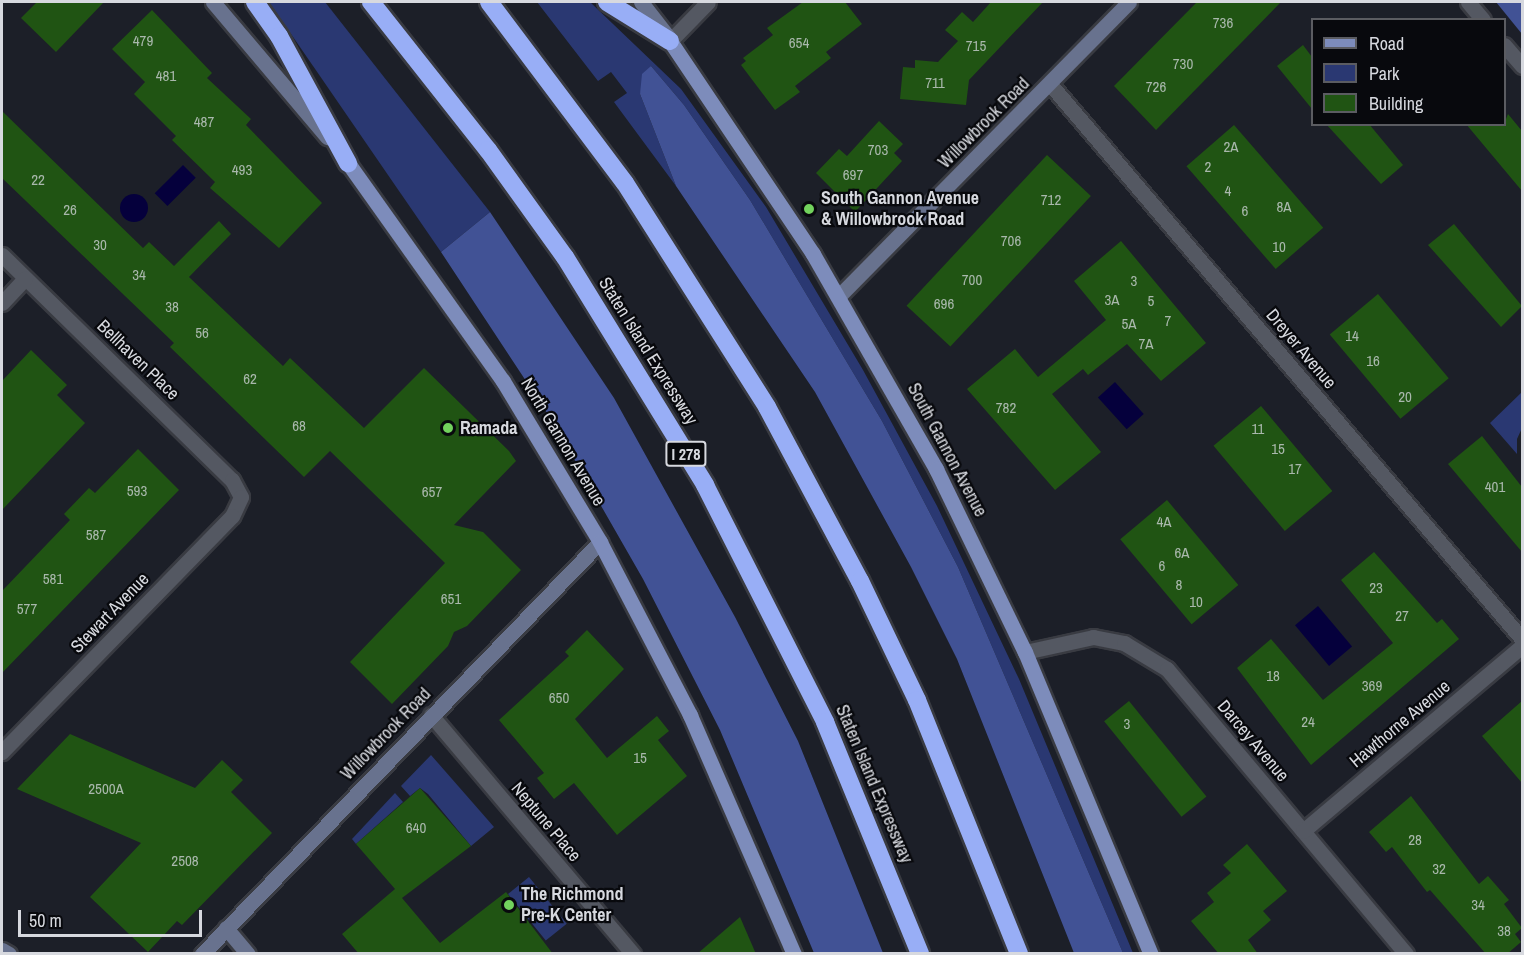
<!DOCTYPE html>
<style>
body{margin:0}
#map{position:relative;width:1524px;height:955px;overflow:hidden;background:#1c1f28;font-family:"Archivo Narrow",sans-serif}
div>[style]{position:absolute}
.green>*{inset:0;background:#2a3872;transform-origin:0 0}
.forest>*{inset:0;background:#415295}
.water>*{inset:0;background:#05003c;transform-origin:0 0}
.round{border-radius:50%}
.building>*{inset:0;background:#205413;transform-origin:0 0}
.roads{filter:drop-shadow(2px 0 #393b42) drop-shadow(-2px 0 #393b42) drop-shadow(0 2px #393b42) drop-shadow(0 -2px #393b42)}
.street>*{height:15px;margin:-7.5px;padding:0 7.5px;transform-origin:7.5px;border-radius:7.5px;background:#545862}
.secondary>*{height:15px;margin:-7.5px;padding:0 7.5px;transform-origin:7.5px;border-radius:7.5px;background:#68728e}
.primary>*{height:15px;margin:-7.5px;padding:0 7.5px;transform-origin:7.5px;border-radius:7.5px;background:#7d8cbb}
.highway>*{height:18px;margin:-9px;padding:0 9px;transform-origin:9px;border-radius:9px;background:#98aef6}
.dots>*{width:16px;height:16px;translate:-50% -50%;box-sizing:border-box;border:3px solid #08090d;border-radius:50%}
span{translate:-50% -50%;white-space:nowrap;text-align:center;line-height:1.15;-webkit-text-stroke:4.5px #08090d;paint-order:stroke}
.number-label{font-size:15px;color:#a9b8ac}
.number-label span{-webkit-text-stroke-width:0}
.shield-label span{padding:2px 4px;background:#08090d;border:2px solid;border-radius:4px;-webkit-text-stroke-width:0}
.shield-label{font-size:16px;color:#d7d9df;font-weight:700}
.street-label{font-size:18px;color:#d7d9df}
.poi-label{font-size:18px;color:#d7d9df;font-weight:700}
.left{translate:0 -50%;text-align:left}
.frame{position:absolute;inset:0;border:3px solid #d7d9df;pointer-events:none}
.legend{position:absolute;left:1311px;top:18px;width:195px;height:108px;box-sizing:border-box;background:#08090d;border:2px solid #5b5c61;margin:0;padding:8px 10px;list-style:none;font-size:18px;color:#d7d9df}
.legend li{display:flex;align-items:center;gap:12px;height:30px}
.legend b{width:30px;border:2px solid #5b5c61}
.scale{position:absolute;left:18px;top:910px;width:184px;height:27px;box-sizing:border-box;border:3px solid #d7d9df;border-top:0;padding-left:8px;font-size:18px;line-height:21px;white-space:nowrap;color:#d7d9df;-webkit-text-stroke:4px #08090d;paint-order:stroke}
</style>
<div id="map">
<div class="green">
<div style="clip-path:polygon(269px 2px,325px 2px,490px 212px,441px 252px)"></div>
<div style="clip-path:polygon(537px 2px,590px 2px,681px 89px,766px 207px,863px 370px,937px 506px,1019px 679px,1133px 953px,1123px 953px,958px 567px,882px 421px,750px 200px,684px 105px,651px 66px,640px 94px,676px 186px,614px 102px,627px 93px,611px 72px,598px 81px)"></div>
<div style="clip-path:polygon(1522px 392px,1522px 428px,1517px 439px,1517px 454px,1490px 423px)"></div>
<div style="clip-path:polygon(431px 755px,494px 827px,471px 846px,428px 794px,420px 788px,410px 796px,401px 786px)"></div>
<div style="clip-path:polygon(395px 793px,403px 802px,356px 844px,352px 839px)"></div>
<div style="left:529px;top:877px;width:60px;height:27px;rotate:51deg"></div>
</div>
<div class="forest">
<div style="clip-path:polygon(1496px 2px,1522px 2px,1522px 34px)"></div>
<div style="clip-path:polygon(651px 66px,684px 105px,750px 200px,882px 421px,958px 567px,1123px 953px,1074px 953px,957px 659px,911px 567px,815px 392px,676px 186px,640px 94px,642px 74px)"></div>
<div style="clip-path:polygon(490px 212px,614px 398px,735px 617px,798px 741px,883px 953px,814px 953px,720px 730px,643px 579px,553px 422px,441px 252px)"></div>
</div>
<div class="water">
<div style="left:183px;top:165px;width:18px;height:40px;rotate:45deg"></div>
<div class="round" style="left:120px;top:194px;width:28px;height:28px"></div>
<div style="left:1115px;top:382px;width:43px;height:23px;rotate:48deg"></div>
<div style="left:1318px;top:606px;width:53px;height:30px;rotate:50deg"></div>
</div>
<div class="building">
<div style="clip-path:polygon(37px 2px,104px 2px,56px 52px,21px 18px)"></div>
<div style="clip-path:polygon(803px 2px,845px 2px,862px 24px,826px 52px,831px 58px,795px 86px,800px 92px,775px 110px,741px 65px,746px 61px,743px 58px,773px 35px,767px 28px)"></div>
<div style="clip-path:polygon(991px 2px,1043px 2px,969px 80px,966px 105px,900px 99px,903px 67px,915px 68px,915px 60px,938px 62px,958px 41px,945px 30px,962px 12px,973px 22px)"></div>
<div style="clip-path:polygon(1197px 2px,1281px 2px,1156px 130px,1114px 86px)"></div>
<div style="clip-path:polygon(152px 10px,212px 73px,207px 78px,251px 119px,246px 125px,322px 203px,279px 248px,210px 188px,215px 182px,172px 140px,176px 136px,134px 94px,145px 82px,112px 49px)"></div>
<div style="clip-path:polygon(1303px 45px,1312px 57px,1312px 109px,1277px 66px)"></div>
<div style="clip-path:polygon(2px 111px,143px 248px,149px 242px,174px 266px,219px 221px,231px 234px,189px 277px,283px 366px,290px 358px,364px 428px,424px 368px,509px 451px,516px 461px,454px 525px,483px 532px,521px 570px,467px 626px,454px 632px,448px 646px,392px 704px,350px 662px,445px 563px,330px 451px,304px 477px,170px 347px,174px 343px,2px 178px)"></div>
<div style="clip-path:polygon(1508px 114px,1522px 131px,1522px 191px,1466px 124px,1504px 124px)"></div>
<div style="clip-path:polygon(879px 121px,903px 144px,894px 153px,902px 161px,855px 212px,816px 173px,839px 149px,847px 156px)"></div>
<div style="clip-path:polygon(1326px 124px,1369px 124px,1403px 165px,1381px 184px)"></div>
<div style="left:1234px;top:125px;width:136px;height:63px;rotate:49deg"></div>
<div style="left:1047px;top:155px;width:60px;height:206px;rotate:43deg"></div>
<div style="clip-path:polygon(1454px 224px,1522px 306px,1501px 327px,1428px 245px)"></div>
<div style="clip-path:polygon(1121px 241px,1206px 343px,1161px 381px,1127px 344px,1088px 375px,1083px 369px,1052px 394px,1101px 452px,1055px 490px,967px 389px,1015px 349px,1038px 377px,1106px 320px,1074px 281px)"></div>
<div style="left:1378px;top:294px;width:110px;height:63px;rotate:50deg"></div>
<div style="clip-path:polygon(31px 350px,67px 385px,57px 395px,85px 423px,2px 510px,2px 381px)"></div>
<div style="left:1261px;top:406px;width:111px;height:62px;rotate:50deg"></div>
<div style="clip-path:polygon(1482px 436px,1522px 487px,1522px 552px,1448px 464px)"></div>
<div style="clip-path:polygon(138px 449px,179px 490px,2px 673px,2px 591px,70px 520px,64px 514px,89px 488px,95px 493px)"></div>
<div style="left:1167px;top:500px;width:111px;height:61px;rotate:50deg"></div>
<div style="clip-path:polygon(1374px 552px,1437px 623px,1442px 619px,1459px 639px,1311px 765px,1237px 668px,1271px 639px,1323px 700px,1393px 643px,1341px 580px)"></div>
<div style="clip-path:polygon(587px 630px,624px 669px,575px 719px,607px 758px,657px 716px,669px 731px,658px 740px,687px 776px,617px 835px,574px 783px,554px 799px,537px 778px,544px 773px,499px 720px,569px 656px,565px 652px)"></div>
<div style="left:1129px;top:701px;width:123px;height:32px;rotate:51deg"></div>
<div style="clip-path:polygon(1522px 701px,1522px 783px,1482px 736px)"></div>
<div style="clip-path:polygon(70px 734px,195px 788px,222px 760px,243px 780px,231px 792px,272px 833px,182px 925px,177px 921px,148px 952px,90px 897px,141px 843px,17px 789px)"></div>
<div style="clip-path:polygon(420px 788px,471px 846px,402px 898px,440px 943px,506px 892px,553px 954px,359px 954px,342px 934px,395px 889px,356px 844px)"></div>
<div style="clip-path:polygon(1411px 796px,1479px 884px,1488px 876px,1509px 900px,1504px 904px,1522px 928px,1515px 934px,1521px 942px,1507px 954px,1486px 954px,1430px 890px,1427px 892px,1392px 847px,1386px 852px,1369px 832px)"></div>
<div style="clip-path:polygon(1247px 844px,1287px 891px,1263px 911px,1271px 920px,1248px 940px,1258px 954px,1219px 954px,1191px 921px,1214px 902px,1207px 893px,1231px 873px,1223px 865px)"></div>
<div style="clip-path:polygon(740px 917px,756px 954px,697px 954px)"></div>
</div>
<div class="roads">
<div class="street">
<div style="left:1468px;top:2px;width:23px;rotate:50deg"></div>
<div style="left:670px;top:41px;width:54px;rotate:-45.7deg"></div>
<div style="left:1504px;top:45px;width:28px;rotate:49deg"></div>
<div style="left:1050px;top:84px;width:729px;rotate:49.62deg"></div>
<div style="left:2px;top:255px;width:322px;rotate:44.4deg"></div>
<div style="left:232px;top:480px;width:19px;rotate:62deg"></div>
<div style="left:241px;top:497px;width:21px;rotate:115deg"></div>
<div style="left:232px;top:516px;width:330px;rotate:134.3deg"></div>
<div style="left:2px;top:303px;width:34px;rotate:-47deg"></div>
<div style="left:1025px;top:652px;width:70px;rotate:-12.4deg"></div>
<div style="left:1093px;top:637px;width:32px;rotate:11deg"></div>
<div style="left:1124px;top:643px;width:50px;rotate:31.2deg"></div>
<div style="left:1167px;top:669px;width:372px;rotate:50deg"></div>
<div style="left:431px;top:715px;width:313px;rotate:49.8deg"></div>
<div style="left:1303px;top:831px;width:287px;rotate:-40.2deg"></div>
</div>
<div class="secondary">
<div style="left:213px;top:2px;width:177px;rotate:49.8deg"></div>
<div style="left:641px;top:2px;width:46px;rotate:52.1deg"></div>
<div style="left:839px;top:296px;width:413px;rotate:-45.4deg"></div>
<div style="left:226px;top:928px;width:34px;rotate:50deg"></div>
<div style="left:2px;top:950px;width:8px;rotate:30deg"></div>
<div style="left:202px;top:954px;width:573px;rotate:-45.99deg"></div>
</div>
<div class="primary">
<div style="left:670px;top:41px;width:257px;rotate:56.1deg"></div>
<div style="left:813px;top:254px;width:248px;rotate:60.2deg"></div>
<div style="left:936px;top:469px;width:203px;rotate:64.1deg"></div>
<div style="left:1025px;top:652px;width:327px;rotate:67.4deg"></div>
<div style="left:348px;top:163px;width:267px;rotate:54.6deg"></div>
<div style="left:503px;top:381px;width:188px;rotate:58.9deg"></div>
<div style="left:600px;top:542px;width:195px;rotate:62.5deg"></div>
<div style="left:690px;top:715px;width:261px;rotate:66.5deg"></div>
</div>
<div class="highway">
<div style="left:255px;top:2px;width:42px;rotate:54.8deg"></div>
<div style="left:279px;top:36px;width:145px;rotate:61.5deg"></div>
<div style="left:371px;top:2px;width:189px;rotate:51.7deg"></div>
<div style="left:488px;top:150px;width:132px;rotate:54.3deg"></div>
<div style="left:565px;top:257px;width:268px;rotate:58.4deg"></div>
<div style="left:705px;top:485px;width:266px;rotate:63.1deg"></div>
<div style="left:825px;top:722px;width:251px;rotate:67.7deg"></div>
<div style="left:489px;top:2px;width:226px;rotate:53.1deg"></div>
<div style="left:625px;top:183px;width:265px;rotate:57.6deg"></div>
<div style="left:767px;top:407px;width:197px;rotate:61.9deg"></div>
<div style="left:860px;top:581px;width:132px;rotate:64.4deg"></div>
<div style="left:917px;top:700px;width:274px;rotate:68.1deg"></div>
<div style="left:607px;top:2px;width:74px;rotate:31.8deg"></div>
</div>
</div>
<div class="dots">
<div style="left:809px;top:209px;background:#72d25d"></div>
<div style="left:448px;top:428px;background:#72d25d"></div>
<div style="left:509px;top:905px;background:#72d25d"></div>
</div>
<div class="number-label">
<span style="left:1223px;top:23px">736</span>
<span style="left:143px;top:41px">479</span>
<span style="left:799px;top:43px">654</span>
<span style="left:976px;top:46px">715</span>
<span style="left:1183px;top:64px">730</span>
<span style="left:166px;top:76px">481</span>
<span style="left:935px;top:83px">711</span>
<span style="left:1156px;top:87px">726</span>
<span style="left:204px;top:122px">487</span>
<span style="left:1231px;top:147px">2A</span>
<span style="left:878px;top:150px">703</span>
<span style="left:1208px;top:167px">2</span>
<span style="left:242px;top:170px">493</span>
<span style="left:853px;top:175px">697</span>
<span style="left:38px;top:180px">22</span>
<span style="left:1228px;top:191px">4</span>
<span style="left:1051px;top:200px">712</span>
<span style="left:1284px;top:207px">8A</span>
<span style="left:70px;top:210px">26</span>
<span style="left:1245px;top:211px">6</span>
<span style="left:1011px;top:241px">706</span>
<span style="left:100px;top:245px">30</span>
<span style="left:1279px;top:247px">10</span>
<span style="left:139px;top:275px">34</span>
<span style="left:972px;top:280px">700</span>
<span style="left:1134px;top:281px">3</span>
<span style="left:1112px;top:300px">3A</span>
<span style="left:1151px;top:301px">5</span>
<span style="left:944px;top:304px">696</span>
<span style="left:172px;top:307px">38</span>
<span style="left:1168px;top:321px">7</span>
<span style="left:1129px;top:324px">5A</span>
<span style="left:202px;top:333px">56</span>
<span style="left:1352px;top:336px">14</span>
<span style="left:1146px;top:344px">7A</span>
<span style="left:1373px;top:361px">16</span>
<span style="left:250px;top:379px">62</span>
<span style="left:1405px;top:397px">20</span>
<span style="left:1006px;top:408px">782</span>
<span style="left:299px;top:426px">68</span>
<span style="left:1258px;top:429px">11</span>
<span style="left:1278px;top:449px">15</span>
<span style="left:1295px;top:469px">17</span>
<span style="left:1495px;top:487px">401</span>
<span style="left:137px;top:491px">593</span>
<span style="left:432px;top:492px">657</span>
<span style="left:1164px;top:522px">4A</span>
<span style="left:96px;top:535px">587</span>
<span style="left:1182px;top:553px">6A</span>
<span style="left:1162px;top:566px">6</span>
<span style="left:53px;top:579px">581</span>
<span style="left:1179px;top:585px">8</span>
<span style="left:1376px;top:588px">23</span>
<span style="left:451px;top:599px">651</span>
<span style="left:1196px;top:602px">10</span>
<span style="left:27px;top:609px">577</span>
<span style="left:1402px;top:616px">27</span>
<span style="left:1273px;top:676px">18</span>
<span style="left:1372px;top:686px">369</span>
<span style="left:559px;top:698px">650</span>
<span style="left:1308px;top:722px">24</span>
<span style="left:1127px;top:724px">3</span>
<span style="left:640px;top:758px">15</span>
<span style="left:106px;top:789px">2500A</span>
<span style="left:416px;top:828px">640</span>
<span style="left:1415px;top:840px">28</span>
<span style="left:185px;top:861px">2508</span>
<span style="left:1439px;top:869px">32</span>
<span style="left:1478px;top:905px">34</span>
<span style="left:1504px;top:931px">38</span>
</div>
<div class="shield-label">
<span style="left:686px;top:454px">I 278</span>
</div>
<div class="street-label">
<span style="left:984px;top:123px;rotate:-45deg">Willowbrook Road</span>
<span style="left:1301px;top:349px;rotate:50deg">Dreyer Avenue</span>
<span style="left:648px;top:351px;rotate:58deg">Staten Island Expressway</span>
<span style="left:138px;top:360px;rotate:44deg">Bellhaven Place</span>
<span style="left:563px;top:442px;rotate:59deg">North Gannon Avenue</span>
<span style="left:947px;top:450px;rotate:62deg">South Gannon Avenue</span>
<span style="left:110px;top:613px;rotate:-46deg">Stewart Avenue</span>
<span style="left:1400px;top:724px;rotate:-40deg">Hawthorne Avenue</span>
<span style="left:386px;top:734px;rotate:-46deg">Willowbrook Road</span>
<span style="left:1253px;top:741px;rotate:50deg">Darcey Avenue</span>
<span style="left:874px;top:784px;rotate:67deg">Staten Island Expressway</span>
<span style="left:546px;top:822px;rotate:50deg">Neptune Place</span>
</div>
<div class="poi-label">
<span class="left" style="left:821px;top:209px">South Gannon Avenue<br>&amp; Willowbrook Road</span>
<span class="left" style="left:460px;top:428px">Ramada</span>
<span class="left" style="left:521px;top:905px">The Richmond<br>Pre-K Center</span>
</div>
<div class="frame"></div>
<ul class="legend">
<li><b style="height:8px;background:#7d8cbb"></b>Road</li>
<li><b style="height:16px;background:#2a3872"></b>Park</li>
<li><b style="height:16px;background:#205413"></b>Building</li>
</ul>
<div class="scale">50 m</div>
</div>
